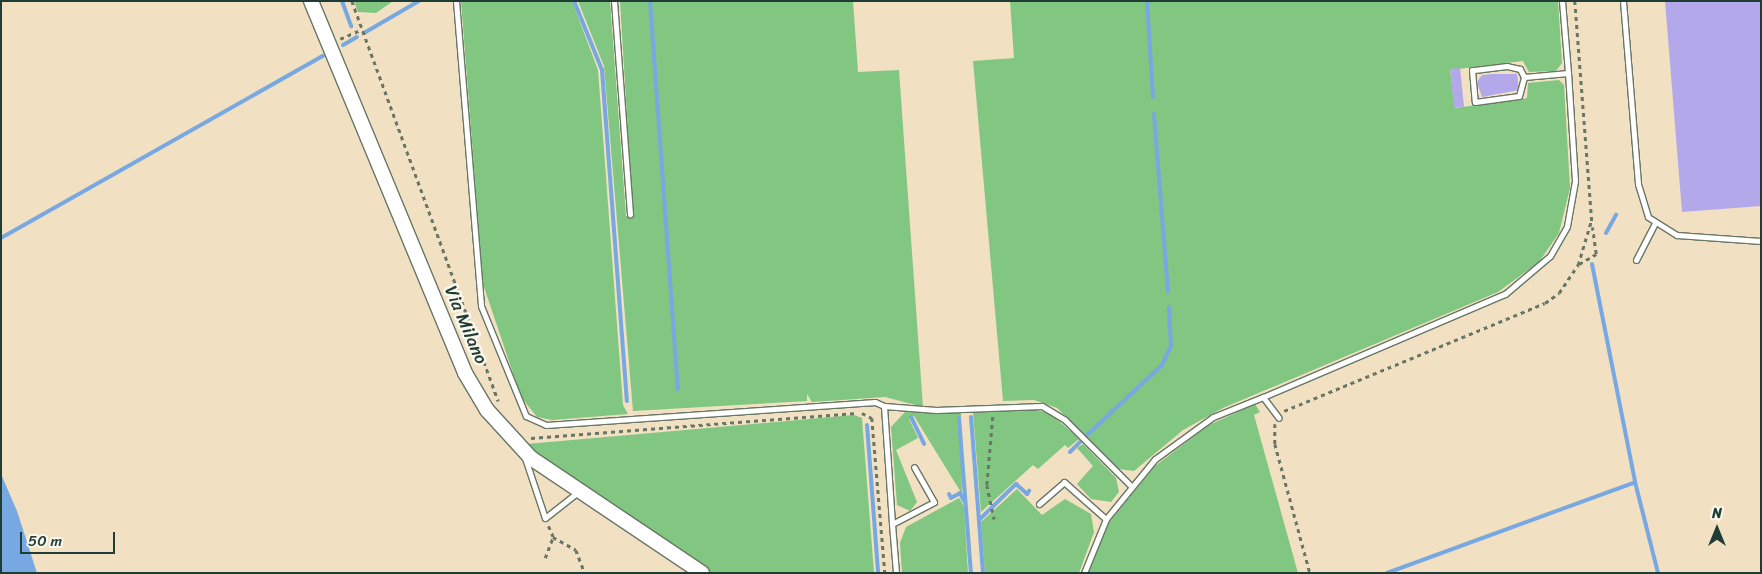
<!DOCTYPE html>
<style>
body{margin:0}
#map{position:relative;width:1762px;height:574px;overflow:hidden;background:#f1e0c2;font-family:Sriracha,sans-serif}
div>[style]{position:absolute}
.green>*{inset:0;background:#81c681}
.water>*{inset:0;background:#77a8e1}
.stream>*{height:4px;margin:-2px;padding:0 2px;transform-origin:2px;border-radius:2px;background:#77a8e1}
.building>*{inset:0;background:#b3a8e9;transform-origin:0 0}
.path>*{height:2.5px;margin-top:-1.25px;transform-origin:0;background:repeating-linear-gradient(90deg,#687666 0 4px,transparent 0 8px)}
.roads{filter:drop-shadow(1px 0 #687666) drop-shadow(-1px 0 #687666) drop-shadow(0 1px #687666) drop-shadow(0 -1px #687666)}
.service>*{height:5px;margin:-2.5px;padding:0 2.5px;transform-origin:2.5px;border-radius:2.5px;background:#fff}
.tertiary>*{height:14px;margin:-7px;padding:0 7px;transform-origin:7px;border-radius:7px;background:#fff}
span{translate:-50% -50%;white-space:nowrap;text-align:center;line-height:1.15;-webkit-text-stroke:5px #fbf7ec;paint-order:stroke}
.street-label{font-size:18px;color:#1f3d34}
.frame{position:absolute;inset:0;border:2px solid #1f3d34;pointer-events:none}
.north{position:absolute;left:1692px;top:504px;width:50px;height:50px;-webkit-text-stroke:4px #fbf7ec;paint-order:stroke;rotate:0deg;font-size:14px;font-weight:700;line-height:20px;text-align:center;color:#1f3d34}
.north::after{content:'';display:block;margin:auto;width:18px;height:22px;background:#1f3d34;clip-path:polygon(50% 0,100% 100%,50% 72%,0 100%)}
.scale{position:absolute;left:20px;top:532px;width:95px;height:22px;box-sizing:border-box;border:2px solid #1f3d34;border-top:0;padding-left:6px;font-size:15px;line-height:18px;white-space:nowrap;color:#1f3d34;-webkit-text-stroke:4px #fbf7ec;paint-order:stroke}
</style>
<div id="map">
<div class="green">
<div style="clip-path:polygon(354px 1px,393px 1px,376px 13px,358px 12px)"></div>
<div style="clip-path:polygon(461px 1px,572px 1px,598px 70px,623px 405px,628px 414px,552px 420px,537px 417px,521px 397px,483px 284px)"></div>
<div style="clip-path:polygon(578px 1px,610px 1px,626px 216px,633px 216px,620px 1px,853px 1px,858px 72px,899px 70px,923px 407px,885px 397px,812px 402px,807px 394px,807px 401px,633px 411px,604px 66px)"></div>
<div style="clip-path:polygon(1010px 1px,1558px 1px,1562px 63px,1556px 71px,1529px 72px,1523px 61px,1450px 70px,1455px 108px,1527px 98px,1528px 83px,1559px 80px,1564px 85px,1570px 188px,1559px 233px,1539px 262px,1498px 292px,1223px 408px,1183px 430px,1134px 471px,1119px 469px,1057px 408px,1034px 400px,1003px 401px,973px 61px,1014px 58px)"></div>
<div style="clip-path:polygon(1255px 404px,1260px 412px,1254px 415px,1298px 573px,1088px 573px,1107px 525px,1155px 466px,1209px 425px)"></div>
<div style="clip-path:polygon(1025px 408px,1050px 413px,1079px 439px,1068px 448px,1065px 445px,1038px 469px,1033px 465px,981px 512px,973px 412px)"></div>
<div style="clip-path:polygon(905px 412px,961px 413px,962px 494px,914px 416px,909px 419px,918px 438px,896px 450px,917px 502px,910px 511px,897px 505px,891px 427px)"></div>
<div style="clip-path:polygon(854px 415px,862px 418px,874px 573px,707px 573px,537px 456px,527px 444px)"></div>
<div style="clip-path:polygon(1083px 444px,1116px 478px,1119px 492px,1111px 502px,1091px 499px,1077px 484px,1093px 466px,1077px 448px)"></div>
<div style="clip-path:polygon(1017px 489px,1042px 515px,1065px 499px,1091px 514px,1094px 532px,1079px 573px,985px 573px,981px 522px)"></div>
<div style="clip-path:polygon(959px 498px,964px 506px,968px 573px,902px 573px,900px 543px,906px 527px)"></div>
</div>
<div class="water">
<div style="clip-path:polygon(1px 474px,17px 511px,37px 573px,1px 573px)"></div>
</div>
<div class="stream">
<div style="left:342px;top:1px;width:27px;rotate:70deg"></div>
<div style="left:574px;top:1px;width:74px;rotate:67.9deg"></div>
<div style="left:602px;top:70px;width:332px;rotate:85.7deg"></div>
<div style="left:650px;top:1px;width:389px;rotate:85.9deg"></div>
<div style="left:1147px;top:1px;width:96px;rotate:86.4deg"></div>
<div style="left:364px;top:33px;width:64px;rotate:-30.2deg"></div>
<div style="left:343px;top:45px;width:16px;rotate:-30deg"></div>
<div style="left:1154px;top:114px;width:178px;rotate:85.5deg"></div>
<div style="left:1606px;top:233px;width:21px;rotate:-61deg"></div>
<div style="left:1px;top:238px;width:370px;rotate:-29.5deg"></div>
<div style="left:1592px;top:264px;width:222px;rotate:78.8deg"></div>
<div style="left:1635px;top:482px;width:94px;rotate:75.8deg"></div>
<div style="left:911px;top:417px;width:30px;rotate:64deg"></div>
<div style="left:971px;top:417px;width:156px;rotate:85.6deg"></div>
<div style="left:959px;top:418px;width:155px;rotate:85.6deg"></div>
<div style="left:867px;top:425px;width:148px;rotate:85.7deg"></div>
<div style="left:1087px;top:435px;width:103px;rotate:-43deg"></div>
<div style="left:1162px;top:365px;width:21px;rotate:-65deg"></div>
<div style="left:1171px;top:346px;width:39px;rotate:-93deg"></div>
<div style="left:1070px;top:452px;width:14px;rotate:-45deg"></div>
<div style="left:949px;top:494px;width:4px;rotate:63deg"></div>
<div style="left:951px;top:498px;width:10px;rotate:-29deg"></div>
<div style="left:960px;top:493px;width:9px;rotate:63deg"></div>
<div style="left:979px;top:520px;width:52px;rotate:-44.2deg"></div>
<div style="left:1016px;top:484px;width:15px;rotate:42deg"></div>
<div style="left:1027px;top:494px;width:4px;rotate:-56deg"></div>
<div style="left:1387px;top:573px;width:264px;rotate:-20.1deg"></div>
</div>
<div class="building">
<div style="clip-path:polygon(1665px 1px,1761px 1px,1761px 206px,1682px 212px)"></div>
<div style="left:1460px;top:68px;width:39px;height:10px;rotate:84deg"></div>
<div style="clip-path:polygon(1492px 74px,1517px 74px,1519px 90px,1482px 97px,1477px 82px,1482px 75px)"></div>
</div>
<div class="path">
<div style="left:352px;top:1px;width:426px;rotate:69.9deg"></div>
<div style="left:1575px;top:1px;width:222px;rotate:85.6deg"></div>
<div style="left:340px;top:39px;width:22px;rotate:-24deg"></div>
<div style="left:1579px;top:264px;width:20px;rotate:-30deg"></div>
<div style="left:1596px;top:254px;width:27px;rotate:-98deg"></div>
<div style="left:1284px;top:411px;width:282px;rotate:-22.5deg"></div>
<div style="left:1545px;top:303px;width:17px;rotate:-36deg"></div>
<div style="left:1559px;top:293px;width:34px;rotate:-56deg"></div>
<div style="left:1578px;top:265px;width:46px;rotate:-73.5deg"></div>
<div style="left:862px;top:413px;width:11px;rotate:27deg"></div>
<div style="left:872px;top:418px;width:156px;rotate:85.2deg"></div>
<div style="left:993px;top:417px;width:68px;rotate:95deg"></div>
<div style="left:987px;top:485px;width:35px;rotate:78deg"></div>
<div style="left:1275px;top:424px;width:20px;rotate:90deg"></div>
<div style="left:1275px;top:444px;width:134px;rotate:74.8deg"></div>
<div style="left:531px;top:438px;width:326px;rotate:-4.4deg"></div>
<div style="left:553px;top:537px;width:26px;rotate:29deg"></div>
<div style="left:576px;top:550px;width:25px;rotate:69deg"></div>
<div style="left:545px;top:558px;width:22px;rotate:-69deg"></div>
<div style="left:553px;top:537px;width:12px;rotate:-114deg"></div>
</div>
<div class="roads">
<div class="service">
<div style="left:456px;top:1px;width:306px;rotate:85.3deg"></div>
<div style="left:481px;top:306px;width:119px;rotate:67.8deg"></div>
<div style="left:526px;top:416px;width:22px;rotate:24deg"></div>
<div style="left:546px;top:425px;width:330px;rotate:-4deg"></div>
<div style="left:875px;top:402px;width:10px;rotate:24deg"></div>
<div style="left:884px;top:406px;width:118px;rotate:86.1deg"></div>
<div style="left:892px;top:524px;width:47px;rotate:-27.6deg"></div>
<div style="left:934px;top:502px;width:40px;rotate:-119.7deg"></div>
<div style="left:614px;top:1px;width:214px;rotate:85.7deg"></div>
<div style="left:1562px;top:1px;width:72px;rotate:85.2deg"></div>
<div style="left:1623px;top:1px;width:184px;rotate:85.3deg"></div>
<div style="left:1638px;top:184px;width:34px;rotate:73deg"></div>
<div style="left:1648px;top:217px;width:34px;rotate:32deg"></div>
<div style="left:1677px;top:235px;width:84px;rotate:4.1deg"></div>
<div style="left:1636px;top:260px;width:42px;rotate:-62.8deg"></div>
<div style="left:1263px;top:397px;width:263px;rotate:-23.1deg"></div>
<div style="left:1505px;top:294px;width:59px;rotate:-40.2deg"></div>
<div style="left:1550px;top:256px;width:34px;rotate:-60deg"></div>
<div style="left:1567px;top:226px;width:46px;rotate:-79.9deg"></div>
<div style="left:1575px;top:181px;width:108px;rotate:-93.7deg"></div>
<div style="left:1568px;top:73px;width:44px;rotate:174.8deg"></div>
<div style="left:1524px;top:77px;width:9px;rotate:-117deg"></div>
<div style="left:1520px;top:69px;width:13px;rotate:-167deg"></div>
<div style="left:1507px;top:66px;width:35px;rotate:173deg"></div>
<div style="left:1472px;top:70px;width:32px;rotate:85deg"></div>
<div style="left:1475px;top:102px;width:44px;rotate:-7.8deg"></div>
<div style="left:1519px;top:96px;width:20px;rotate:-75deg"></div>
<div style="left:884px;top:406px;width:52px;rotate:4.4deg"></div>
<div style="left:936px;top:410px;width:106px;rotate:-2.2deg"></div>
<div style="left:1042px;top:406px;width:27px;rotate:31deg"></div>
<div style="left:1065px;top:420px;width:92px;rotate:45deg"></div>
<div style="left:525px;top:458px;width:63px;rotate:71.6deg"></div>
<div style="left:545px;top:518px;width:42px;rotate:-38.2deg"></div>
<div style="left:1039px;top:504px;width:33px;rotate:-41deg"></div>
<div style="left:1064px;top:482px;width:56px;rotate:41.4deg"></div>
<div style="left:1106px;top:519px;width:58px;rotate:112.2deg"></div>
<div style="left:1106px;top:519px;width:77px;rotate:-50.8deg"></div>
<div style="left:1155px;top:459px;width:72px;rotate:-35.9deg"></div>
<div style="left:1213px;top:417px;width:54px;rotate:-21.8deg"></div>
<div style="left:1263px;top:397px;width:26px;rotate:53deg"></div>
<div style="left:892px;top:524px;width:49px;rotate:85.3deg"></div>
</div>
<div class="tertiary">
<div style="left:311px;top:1px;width:403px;rotate:67.5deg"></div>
<div style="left:465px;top:373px;width:43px;rotate:59.3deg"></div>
<div style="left:487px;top:410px;width:65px;rotate:47.5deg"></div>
<div style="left:531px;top:458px;width:206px;rotate:33.9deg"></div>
</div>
</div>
<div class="street-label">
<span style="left:466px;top:325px;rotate:67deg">Via Milano</span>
</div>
<div class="frame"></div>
<div class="north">N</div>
<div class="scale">50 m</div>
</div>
